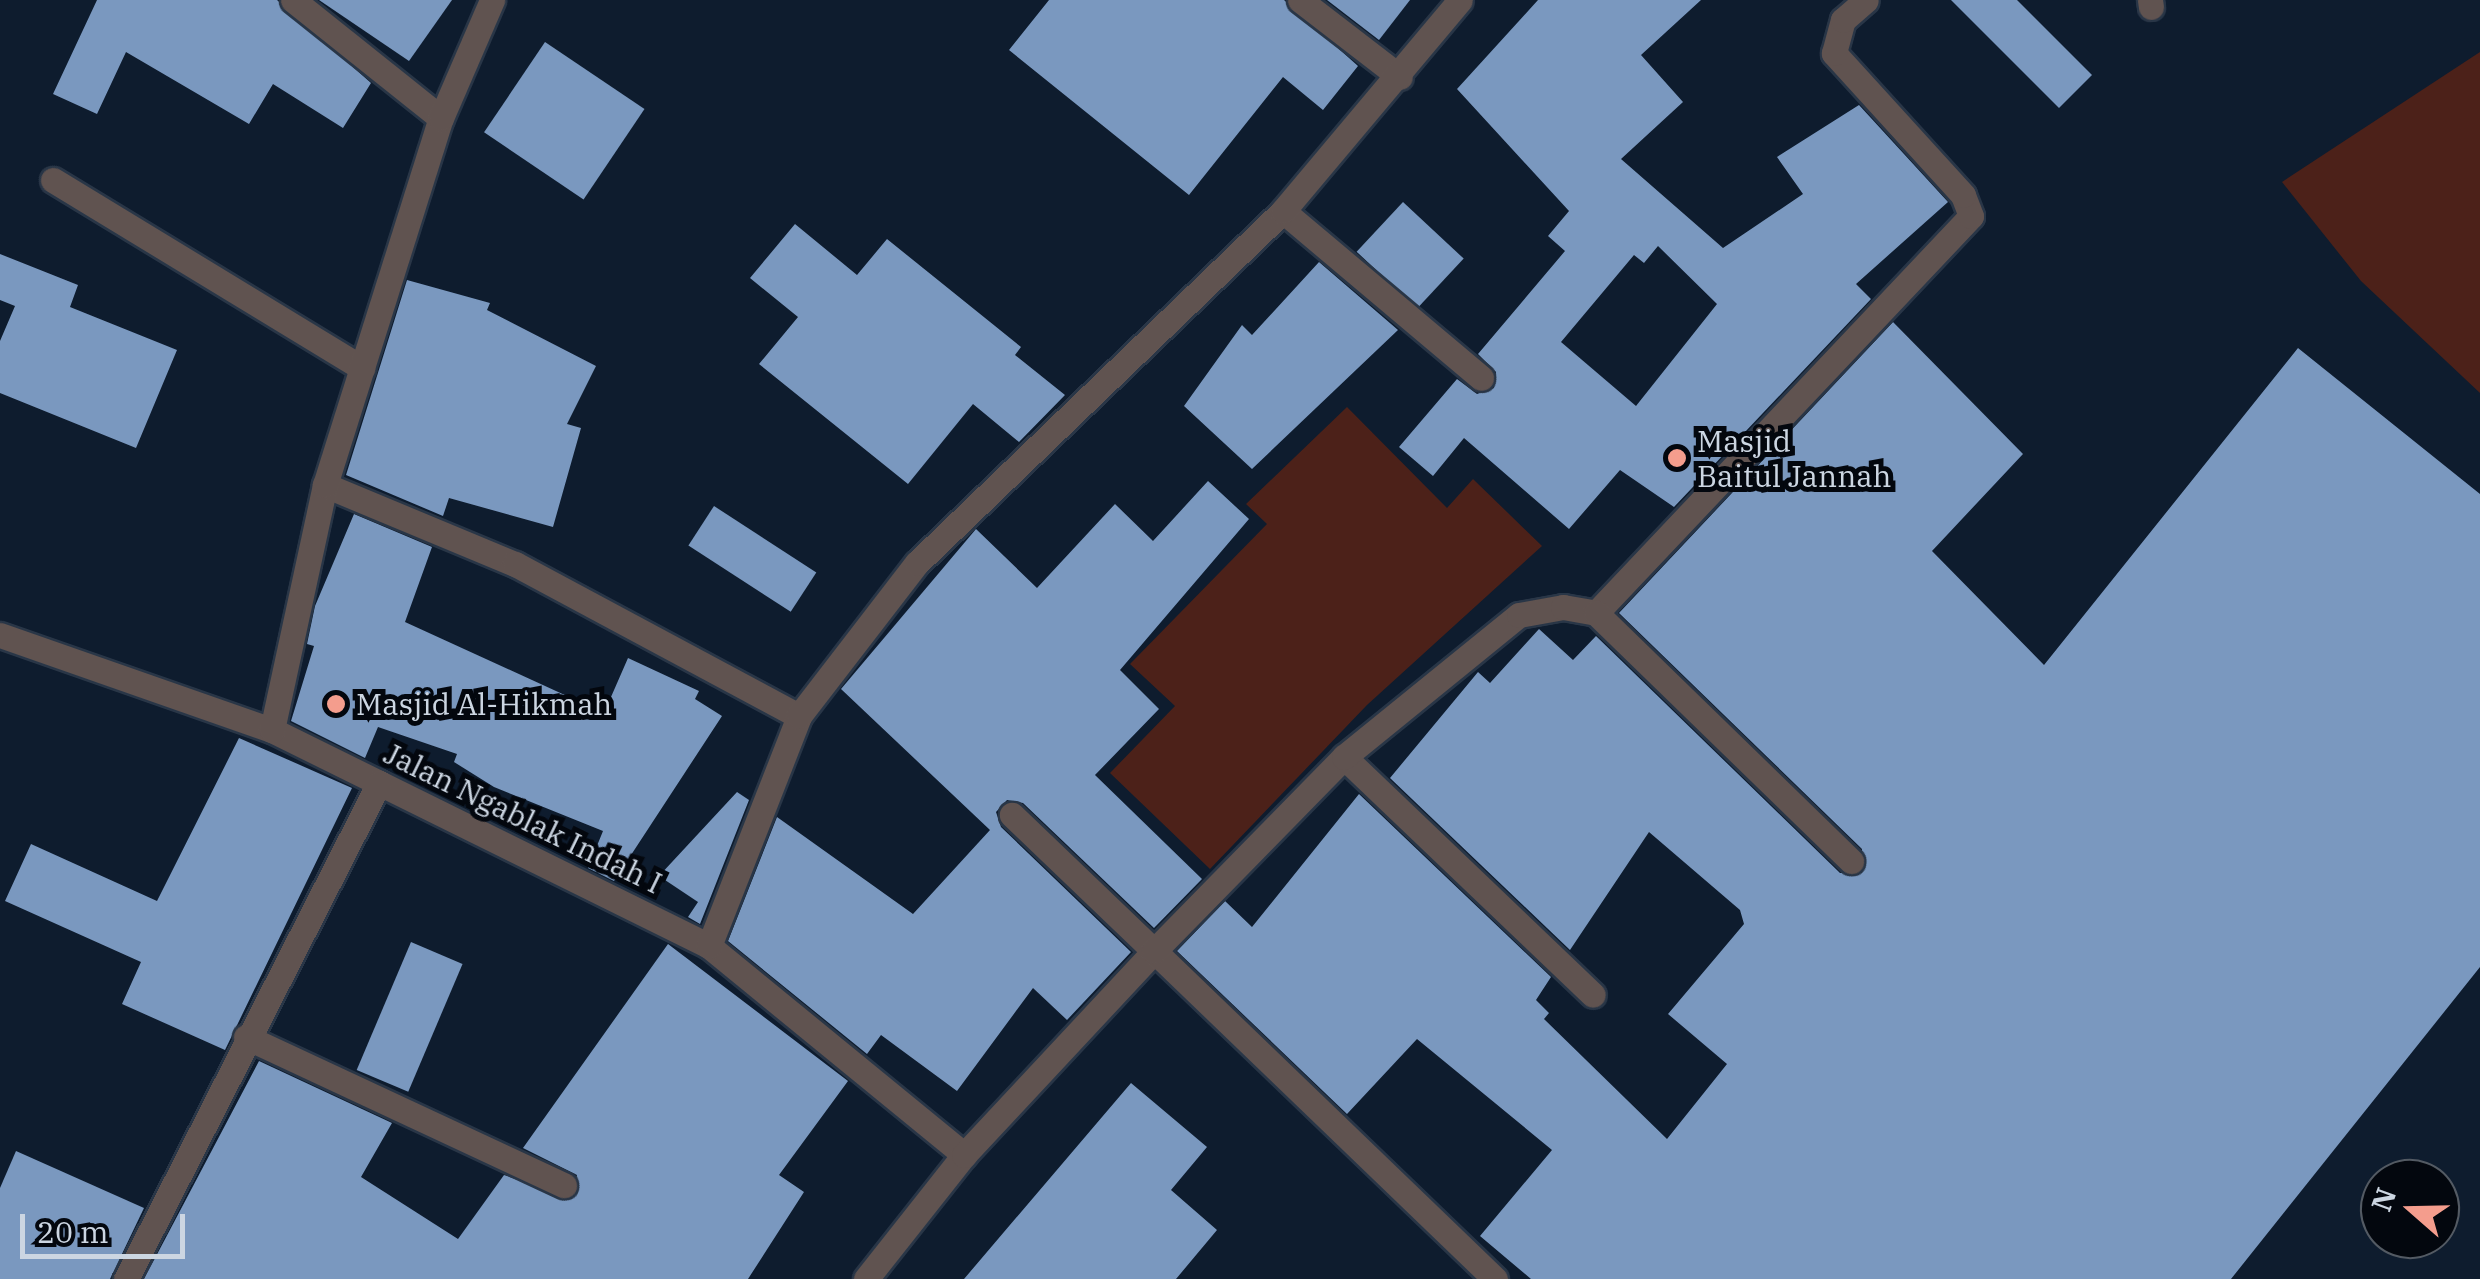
<!DOCTYPE html>
<style>
body{margin:0}
#map{position:relative;width:2480px;height:1279px;overflow:hidden;background:#0e1c2e;font-family:"IBM Plex Serif",serif}
div>[style]{position:absolute}
.green>*{inset:0;background:#4c2119}
.building>*{inset:0;background:#7a98bf;transform-origin:0 0}
.roads{filter:drop-shadow(2px 0 #293647) drop-shadow(-2px 0 #293647) drop-shadow(0 2px #293647) drop-shadow(0 -2px #293647)}
.minor>*{height:25px;margin:-12.5px;padding:0 12.5px;transform-origin:12.5px;border-radius:12.5px;background:#605350}
.dots>*{width:28px;height:28px;translate:-50% -50%;box-sizing:border-box;border:5px solid #03070e;border-radius:50%}
span{translate:-50% -50%;white-space:nowrap;text-align:center;line-height:1.15;-webkit-text-stroke:10px #03070e;paint-order:stroke}
.poi-label{font-size:30px;color:#ccd6e2}
.left{translate:0 -50%;text-align:left}
.street-label{font-size:30px;color:#ccd6e2}
.north{position:absolute;left:2360px;top:1159px;width:100px;height:100px;box-sizing:border-box;background:#03070e;border:2px solid #535a63;border-radius:50%;rotate:290deg;font-size:28px;font-weight:700;line-height:40px;text-align:center;color:#ccd6e2}
.north::after{content:'';display:block;margin:auto;width:35px;height:45px;background:#f49d8d;clip-path:polygon(50% 0,100% 100%,50% 72%,0 100%)}
.scale{position:absolute;left:20px;top:1214px;width:165px;height:45px;box-sizing:border-box;border:5px solid #ccd6e2;border-top:0;padding-left:12px;font-size:30px;line-height:35px;white-space:nowrap;color:#ccd6e2;-webkit-text-stroke:8px #03070e;paint-order:stroke}
</style>
<div id="map">
<div class="green">
<div style="clip-path:polygon(2480px 52px,2480px 393px,2361px 281px,2282px 182px)"></div>
<div style="clip-path:polygon(1347px 407px,1447px 508px,1473px 479px,1542px 546px,1367px 705px,1210px 869px,1110px 773px,1175px 706px,1130px 664px,1267px 524px,1246px 504px)"></div>
</div>
<div class="building">
<div style="clip-path:polygon(97px 0,277px 0,371px 83px,343px 128px,273px 84px,249px 124px,126px 52px,97px 114px,53px 94px)"></div>
<div style="clip-path:polygon(319px 0,452px 0,409px 61px)"></div>
<div style="clip-path:polygon(1049px 0,1284px 0,1358px 66px,1323px 110px,1283px 77px,1189px 195px,1009px 50px)"></div>
<div style="clip-path:polygon(1327px 0,1410px 0,1379px 40px)"></div>
<div style="clip-path:polygon(evenodd,1538px 0,1701px 0,1641px 55px,1683px 102px,1621px 159px,1723px 248px,1803px 194px,1777px 157px,1859px 105px,1948px 202px,1856px 284px,1871px 299px,1674px 507px,1620px 470px,1569px 529px,1464px 438px,1433px 476px,1399px 447px,1457px 379px,1477px 394px,1494px 388px,1496px 372px,1478px 354px,1565px 251px,1548px 236px,1569px 211px,1457px 89px,1538px 0,1658px 246px,1717px 304px,1636px 406px,1561px 342px,1634px 255px,1644px 263px,1658px 246px)"></div>
<div style="clip-path:polygon(1951px 0,2017px 0,2092px 75px,2059px 108px)"></div>
<div style="left:545px;top:42px;width:120px;height:109px;rotate:34deg"></div>
<div style="left:1403px;top:202px;width:83px;height:68px;rotate:43deg"></div>
<div style="clip-path:polygon(795px 224px,857px 275px,887px 239px,1021px 347px,1015px 355px,1065px 395px,1019px 442px,973px 404px,908px 484px,759px 364px,798px 317px,750px 278px)"></div>
<div style="clip-path:polygon(0 254px,78px 285px,70px 307px,177px 350px,136px 448px,0 393px,0 341px,15px 306px,0 300px)"></div>
<div style="clip-path:polygon(1319px 262px,1398px 330px,1252px 469px,1184px 406px,1242px 325px,1252px 335px)"></div>
<div style="clip-path:polygon(407px 280px,490px 303px,487px 310px,596px 366px,567px 424px,581px 428px,553px 527px,449px 498px,443px 516px,346px 475px)"></div>
<div style="clip-path:polygon(1893px 322px,2023px 454px,1932px 551px,2044px 665px,2298px 348px,2480px 494px,2480px 967px,2231px 1279px,1531px 1279px,1480px 1236px,1552px 1150px,1417px 1039px,1347px 1114px,1177px 951px,1225px 901px,1252px 927px,1359px 794px,1551px 977px,1536px 1000px,1549px 1013px,1544px 1019px,1667px 1139px,1727px 1064px,1668px 1014px,1744px 924px,1740px 910px,1649px 832px,1570px 950px,1390px 778px,1478px 672px,1490px 683px,1539px 629px,1573px 660px,1596px 636px,1840px 873px,1862px 873px,1862px 849px,1619px 613px)"></div>
<div style="clip-path:polygon(1208px 481px,1249px 519px,1120px 670px,1159px 709px,1095px 775px,1202px 879px,1154px 928px,1023px 803px,1007px 800px,996px 812px,1001px 827px,1131px 952px,1067px 1020px,1033px 988px,957px 1091px,881px 1035px,867px 1054px,728px 941px,777px 817px,913px 914px,990px 830px,841px 689px,976px 529px,1037px 588px,1115px 504px,1153px 541px)"></div>
<div style="left:714px;top:506px;width:122px;height:47px;rotate:33deg"></div>
<div style="clip-path:polygon(354px 514px,432px 547px,405px 622px,604px 713px,628px 658px,699px 691px,695px 699px,722px 716px,614px 881px,588px 868px,603px 831px,494px 787px,454px 762px,457px 754px,378px 727px,365px 758px,291px 721px,314px 646px,307px 644px,315px 606px)"></div>
<div style="clip-path:polygon(239px 738px,352px 788px,225px 1050px,122px 1004px,141px 962px,5px 901px,31px 844px,157px 901px)"></div>
<div style="clip-path:polygon(737px 792px,749px 800px,700px 924px,688px 917px,698px 902px,659px 876px)"></div>
<div style="left:411px;top:942px;width:56px;height:139px;rotate:23deg"></div>
<div style="clip-path:polygon(668px 944px,848px 1081px,779px 1175px,804px 1192px,748px 1279px,144px 1279px,259px 1061px,392px 1123px,361px 1177px,458px 1239px,504px 1175px,572px 1199px,577px 1175px,523px 1148px)"></div>
<div style="clip-path:polygon(1131px 1083px,1207px 1147px,1171px 1190px,1217px 1230px,1176px 1279px,964px 1279px)"></div>
<div style="clip-path:polygon(16px 1151px,144px 1208px,110px 1279px,0 1279px,0 1188px)"></div>
</div>
<div class="roads">
<div class="minor">
<div style="left:293px;top:0;width:189px;rotate:38.6deg"></div>
<div style="left:1300px;top:0;width:126px;rotate:37.6deg"></div>
<div style="left:2150px;top:0;width:7px;rotate:82deg"></div>
<div style="left:53px;top:180px;width:362px;rotate:31.3deg"></div>
<div style="left:1283px;top:211px;width:259px;rotate:40.1deg"></div>
<div style="left:325px;top:485px;width:206px;rotate:22.6deg"></div>
<div style="left:515px;top:564px;width:322px;rotate:28.2deg"></div>
<div style="left:1596px;top:613px;width:546px;rotate:-46.63deg"></div>
<div style="left:1971px;top:216px;width:22px;rotate:-111deg"></div>
<div style="left:1963px;top:195px;width:192px;rotate:-132.3deg"></div>
<div style="left:1834px;top:53px;width:34px;rotate:-75deg"></div>
<div style="left:1843px;top:20px;width:30px;rotate:-41deg"></div>
<div style="left:0;top:635px;width:288px;rotate:19.3deg"></div>
<div style="left:272px;top:730px;width:487px;rotate:26.3deg"></div>
<div style="left:709px;top:946px;width:330px;rotate:39.3deg"></div>
<div style="left:272px;top:730px;width:251px;rotate:-77.8deg"></div>
<div style="left:325px;top:485px;width:385px;rotate:-72.5deg"></div>
<div style="left:441px;top:118px;width:129px;rotate:-66.6deg"></div>
<div style="left:1344px;top:757px;width:344px;rotate:43.7deg"></div>
<div style="left:709px;top:946px;width:247px;rotate:-68.6deg"></div>
<div style="left:799px;top:716px;width:193px;rotate:-52.4deg"></div>
<div style="left:917px;top:563px;width:508px;rotate:-43.88deg"></div>
<div style="left:1283px;top:211px;width:275px;rotate:-50deg"></div>
<div style="left:246px;top:1037px;width:351px;rotate:25deg"></div>
<div style="left:126px;top:1279px;width:557px;rotate:-62.97deg"></div>
<div style="left:866px;top:1279px;width:158px;rotate:-51.7deg"></div>
<div style="left:964px;top:1155px;width:279px;rotate:-47deg"></div>
<div style="left:1154px;top:951px;width:197px;rotate:-136.2deg"></div>
<div style="left:1495px;top:1279px;width:473px;rotate:-136.1deg"></div>
<div style="left:1154px;top:951px;width:272px;rotate:-45.6deg"></div>
<div style="left:1344px;top:757px;width:225px;rotate:-39.1deg"></div>
<div style="left:1519px;top:615px;width:45px;rotate:-10.3deg"></div>
<div style="left:1563px;top:607px;width:34px;rotate:10deg"></div>
<div style="left:1596px;top:613px;width:356px;rotate:44.2deg"></div>
</div>
</div>
<div class="dots">
<div style="left:1677px;top:458px;background:#f49d8d"></div>
<div style="left:336px;top:704px;background:#f49d8d"></div>
</div>
<div class="poi-label">
<span class="left" style="left:1697px;top:458px">Masjid<br>Baitul Jannah</span>
<span class="left" style="left:356px;top:704px">Masjid Al-Hikmah</span>
</div>
<div class="street-label">
<span style="left:523px;top:818px;rotate:26deg">Jalan Ngablak Indah I</span>
</div>
<div class="north">N</div>
<div class="scale">20 m</div>
</div>
